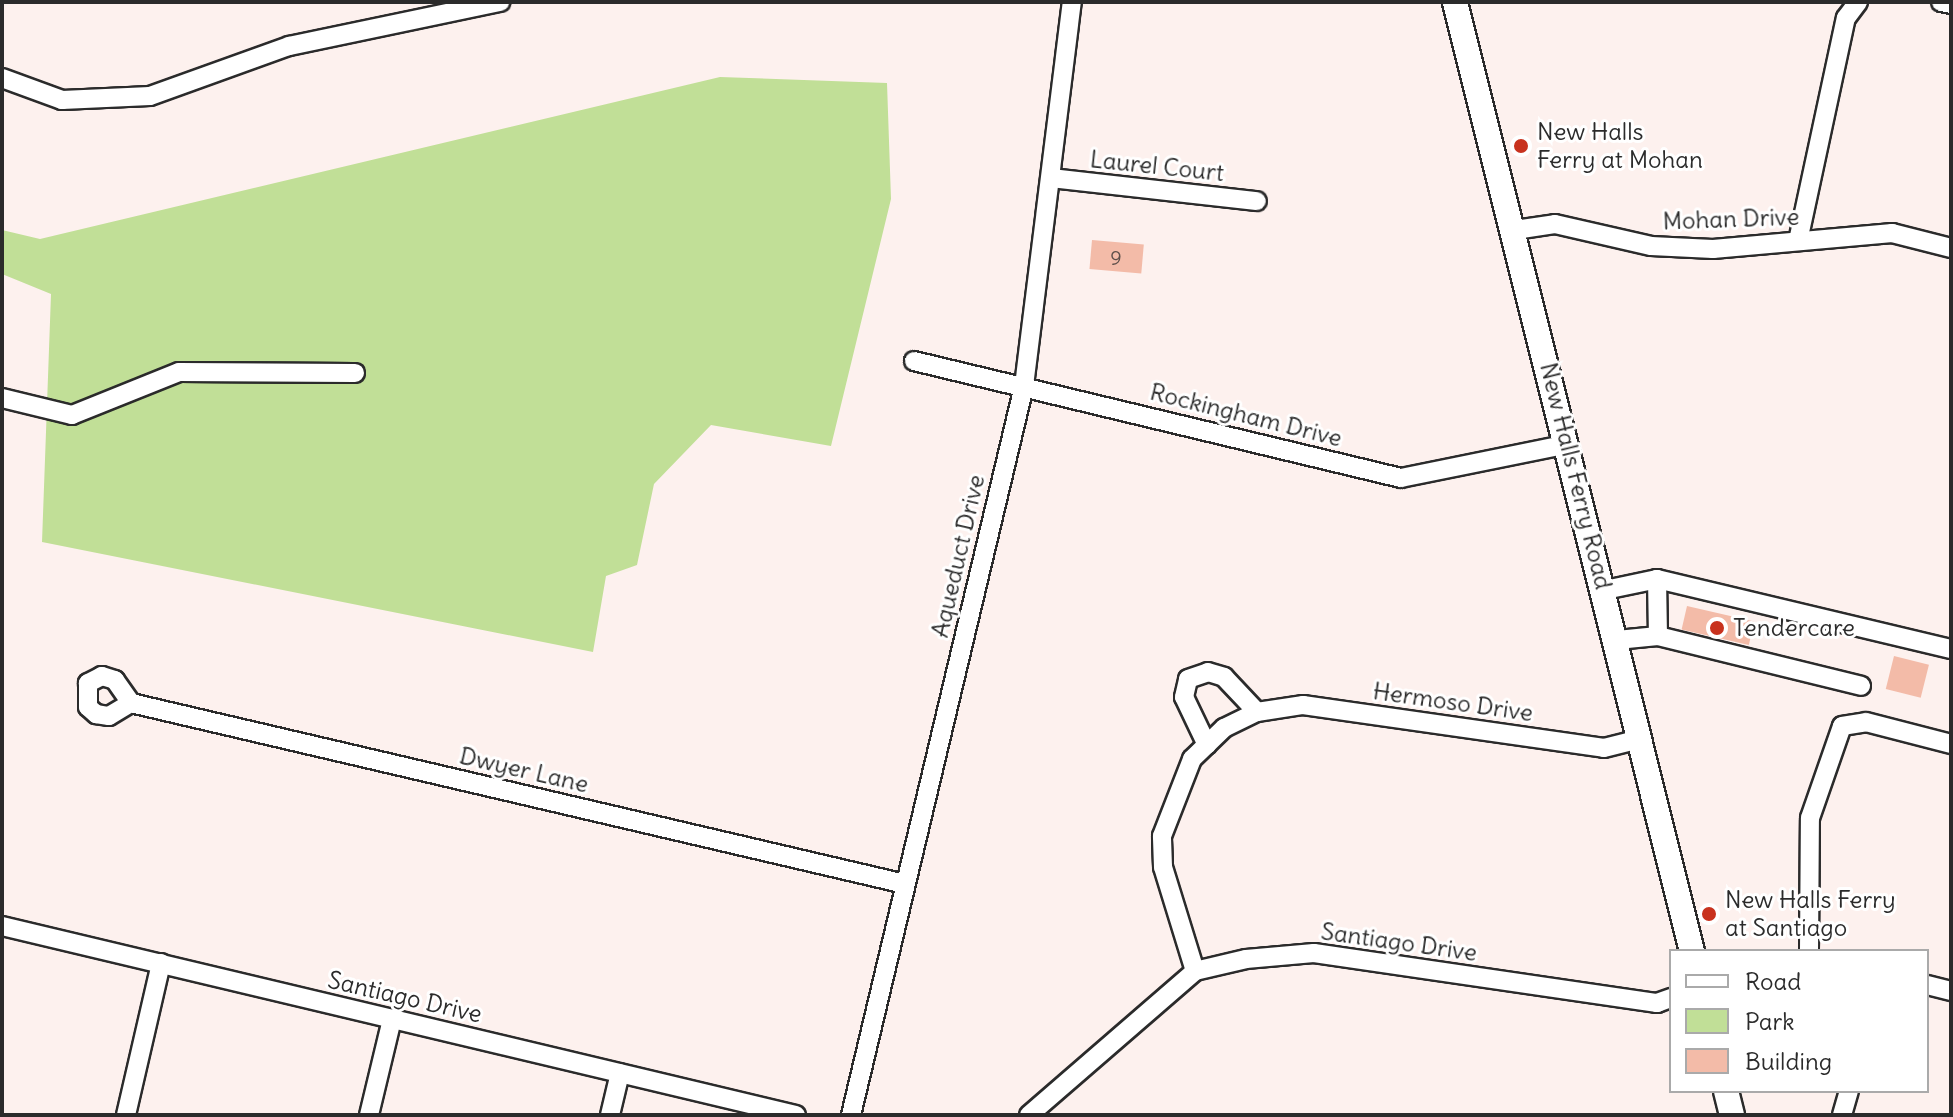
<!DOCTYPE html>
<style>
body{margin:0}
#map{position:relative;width:1953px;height:1117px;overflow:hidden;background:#fdf1ee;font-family:Delius,sans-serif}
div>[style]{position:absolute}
.green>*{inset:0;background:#c1df97}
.building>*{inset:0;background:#f3bba8;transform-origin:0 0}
.roads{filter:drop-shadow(2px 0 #2b2b2b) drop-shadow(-2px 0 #2b2b2b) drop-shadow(0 2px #2b2b2b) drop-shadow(0 -2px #2b2b2b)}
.minor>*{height:18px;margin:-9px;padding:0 9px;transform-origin:9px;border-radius:9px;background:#fff}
.major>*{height:24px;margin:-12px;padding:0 12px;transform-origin:12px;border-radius:12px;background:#fff}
.dots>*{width:22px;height:22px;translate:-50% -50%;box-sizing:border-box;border:4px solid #fff;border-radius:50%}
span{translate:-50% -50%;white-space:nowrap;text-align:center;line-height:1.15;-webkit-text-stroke:6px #fff;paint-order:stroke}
.number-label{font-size:20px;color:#5d4f4a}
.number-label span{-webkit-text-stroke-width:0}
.poi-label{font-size:24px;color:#2b2b2b}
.left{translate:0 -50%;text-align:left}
.street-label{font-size:24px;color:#2b2b2b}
.frame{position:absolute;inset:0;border:4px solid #2b2b2b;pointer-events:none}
.legend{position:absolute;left:1669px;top:949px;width:260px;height:144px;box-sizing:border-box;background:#fff;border:2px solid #aaa;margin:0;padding:10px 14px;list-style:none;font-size:24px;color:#2b2b2b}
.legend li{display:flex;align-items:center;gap:16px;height:40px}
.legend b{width:40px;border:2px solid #aaa}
</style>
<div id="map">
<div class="green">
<div style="clip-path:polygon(720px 77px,887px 83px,891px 199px,831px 446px,711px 425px,654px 484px,637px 565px,606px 576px,593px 652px,42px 542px,51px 294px,2px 274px,2px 230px,40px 239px)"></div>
</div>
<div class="building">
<div style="left:1092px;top:240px;width:52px;height:29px;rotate:5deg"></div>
<div style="left:1687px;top:606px;width:69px;height:24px;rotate:13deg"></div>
<div style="left:1894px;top:656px;width:36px;height:34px;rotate:14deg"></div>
</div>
<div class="roads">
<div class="minor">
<div style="left:1941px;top:2px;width:10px;rotate:11deg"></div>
<div style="left:2px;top:78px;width:64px;rotate:20.1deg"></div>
<div style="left:62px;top:100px;width:88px;rotate:-2.6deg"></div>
<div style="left:150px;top:96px;width:148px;rotate:-19.8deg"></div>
<div style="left:289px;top:46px;width:216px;rotate:-11.8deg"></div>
<div style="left:1051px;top:178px;width:207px;rotate:6.4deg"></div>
<div style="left:1515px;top:230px;width:40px;rotate:-8.5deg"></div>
<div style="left:1555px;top:224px;width:98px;rotate:12.9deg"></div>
<div style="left:1651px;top:246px;width:62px;rotate:2.8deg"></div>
<div style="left:1713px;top:249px;width:180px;rotate:-5.1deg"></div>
<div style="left:1892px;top:233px;width:61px;rotate:14.3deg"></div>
<div style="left:1798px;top:241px;width:228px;rotate:-77.9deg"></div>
<div style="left:1846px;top:18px;width:20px;rotate:-53deg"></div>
<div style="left:914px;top:361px;width:501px;rotate:13.51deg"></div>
<div style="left:1401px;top:478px;width:170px;rotate:-11.5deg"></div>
<div style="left:2px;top:398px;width:72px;rotate:13.7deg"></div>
<div style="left:72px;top:415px;width:115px;rotate:-21.9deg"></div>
<div style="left:179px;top:372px;width:176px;rotate:0.3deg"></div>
<div style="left:1605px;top:590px;width:53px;rotate:-11.9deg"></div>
<div style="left:1657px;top:579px;width:302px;rotate:13.4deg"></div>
<div style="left:1658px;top:636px;width:209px;rotate:13.8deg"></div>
<div style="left:1617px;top:640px;width:41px;rotate:-5.6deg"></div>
<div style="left:1658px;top:636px;width:57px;rotate:-91deg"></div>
<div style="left:131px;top:703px;width:28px;rotate:-125deg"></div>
<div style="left:115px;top:680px;width:14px;rotate:-163deg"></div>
<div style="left:102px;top:676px;width:16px;rotate:153deg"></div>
<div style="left:88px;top:683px;width:24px;rotate:90deg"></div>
<div style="left:88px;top:707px;width:11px;rotate:41deg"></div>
<div style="left:96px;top:714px;width:13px;rotate:9deg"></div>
<div style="left:109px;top:716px;width:26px;rotate:-31deg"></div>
<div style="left:131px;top:703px;width:795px;rotate:13.16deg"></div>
<div style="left:1207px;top:745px;width:53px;rotate:-115.6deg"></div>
<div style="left:1184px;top:697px;width:18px;rotate:-77deg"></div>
<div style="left:1188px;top:679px;width:21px;rotate:-19deg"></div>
<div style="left:1208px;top:672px;width:17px;rotate:17deg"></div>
<div style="left:1224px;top:677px;width:48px;rotate:46.7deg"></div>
<div style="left:2px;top:926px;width:816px;rotate:13.39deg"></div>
<div style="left:1809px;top:951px;width:133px;rotate:-89.6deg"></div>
<div style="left:1810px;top:818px;width:97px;rotate:-70.8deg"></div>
<div style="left:1842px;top:726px;width:24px;rotate:-9deg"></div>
<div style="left:1866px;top:722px;width:88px;rotate:14.5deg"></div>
<div style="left:1195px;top:971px;width:109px;rotate:-107.1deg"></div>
<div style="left:1163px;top:867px;width:31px;rotate:-92deg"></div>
<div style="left:1162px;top:836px;width:83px;rotate:-68.7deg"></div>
<div style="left:1192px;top:759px;width:45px;rotate:-44.1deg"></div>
<div style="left:1224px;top:728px;width:37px;rotate:-26deg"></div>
<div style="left:1257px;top:712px;width:47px;rotate:-8.7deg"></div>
<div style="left:1303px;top:705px;width:304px;rotate:8.1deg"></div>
<div style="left:1604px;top:748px;width:38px;rotate:-14deg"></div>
<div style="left:1927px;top:985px;width:25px;rotate:14deg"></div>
<div style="left:126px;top:1115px;width:156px;rotate:-77deg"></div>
<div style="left:369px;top:1115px;width:99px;rotate:-76.5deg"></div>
<div style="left:610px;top:1115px;width:43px;rotate:-76.6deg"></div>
<div style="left:851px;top:1115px;width:749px;rotate:-76.65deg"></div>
<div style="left:1024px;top:386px;width:387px;rotate:-82.9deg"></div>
<div style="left:1029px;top:1115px;width:220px;rotate:-40.9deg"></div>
<div style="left:1195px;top:971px;width:52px;rotate:-13.2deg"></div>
<div style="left:1246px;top:959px;width:68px;rotate:-5deg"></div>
<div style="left:1314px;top:953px;width:347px;rotate:8.3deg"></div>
<div style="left:1657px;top:1003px;width:15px;rotate:-20deg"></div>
<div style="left:1842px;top:1115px;width:25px;rotate:-74deg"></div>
</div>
<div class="major">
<div style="left:1455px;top:2px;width:978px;rotate:75.98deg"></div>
<div style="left:1726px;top:1091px;width:25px;rotate:76deg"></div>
</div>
</div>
<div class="dots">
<div style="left:1521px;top:146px;background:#c8321e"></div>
<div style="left:1717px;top:628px;background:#c8321e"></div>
<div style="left:1709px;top:914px;background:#c8321e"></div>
</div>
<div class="number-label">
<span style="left:1116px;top:257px">9</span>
</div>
<div class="poi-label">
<span class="left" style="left:1537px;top:146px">New Halls<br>Ferry at Mohan</span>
<span class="left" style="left:1733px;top:628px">Tendercare</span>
<span class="left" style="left:1725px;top:914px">New Halls Ferry<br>at Santiago</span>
</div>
<div class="street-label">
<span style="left:1157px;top:166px;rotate:6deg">Laurel Court</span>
<span style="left:1731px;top:219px;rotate:-2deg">Mohan Drive</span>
<span style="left:1246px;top:415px;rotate:14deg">Rockingham Drive</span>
<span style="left:1576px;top:476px;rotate:76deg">New Halls Ferry Road</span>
<span style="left:958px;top:556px;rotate:-77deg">Aqueduct Drive</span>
<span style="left:1453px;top:702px;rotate:8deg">Hermoso Drive</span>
<span style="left:524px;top:770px;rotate:13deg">Dwyer Lane</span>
<span style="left:1399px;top:942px;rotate:8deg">Santiago Drive</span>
<span style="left:405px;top:997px;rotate:13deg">Santiago Drive</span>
</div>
<div class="frame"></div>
<ul class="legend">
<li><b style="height:10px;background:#fff"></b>Road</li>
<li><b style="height:22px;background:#c1df97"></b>Park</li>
<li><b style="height:22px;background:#f3bba8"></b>Building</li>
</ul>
</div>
